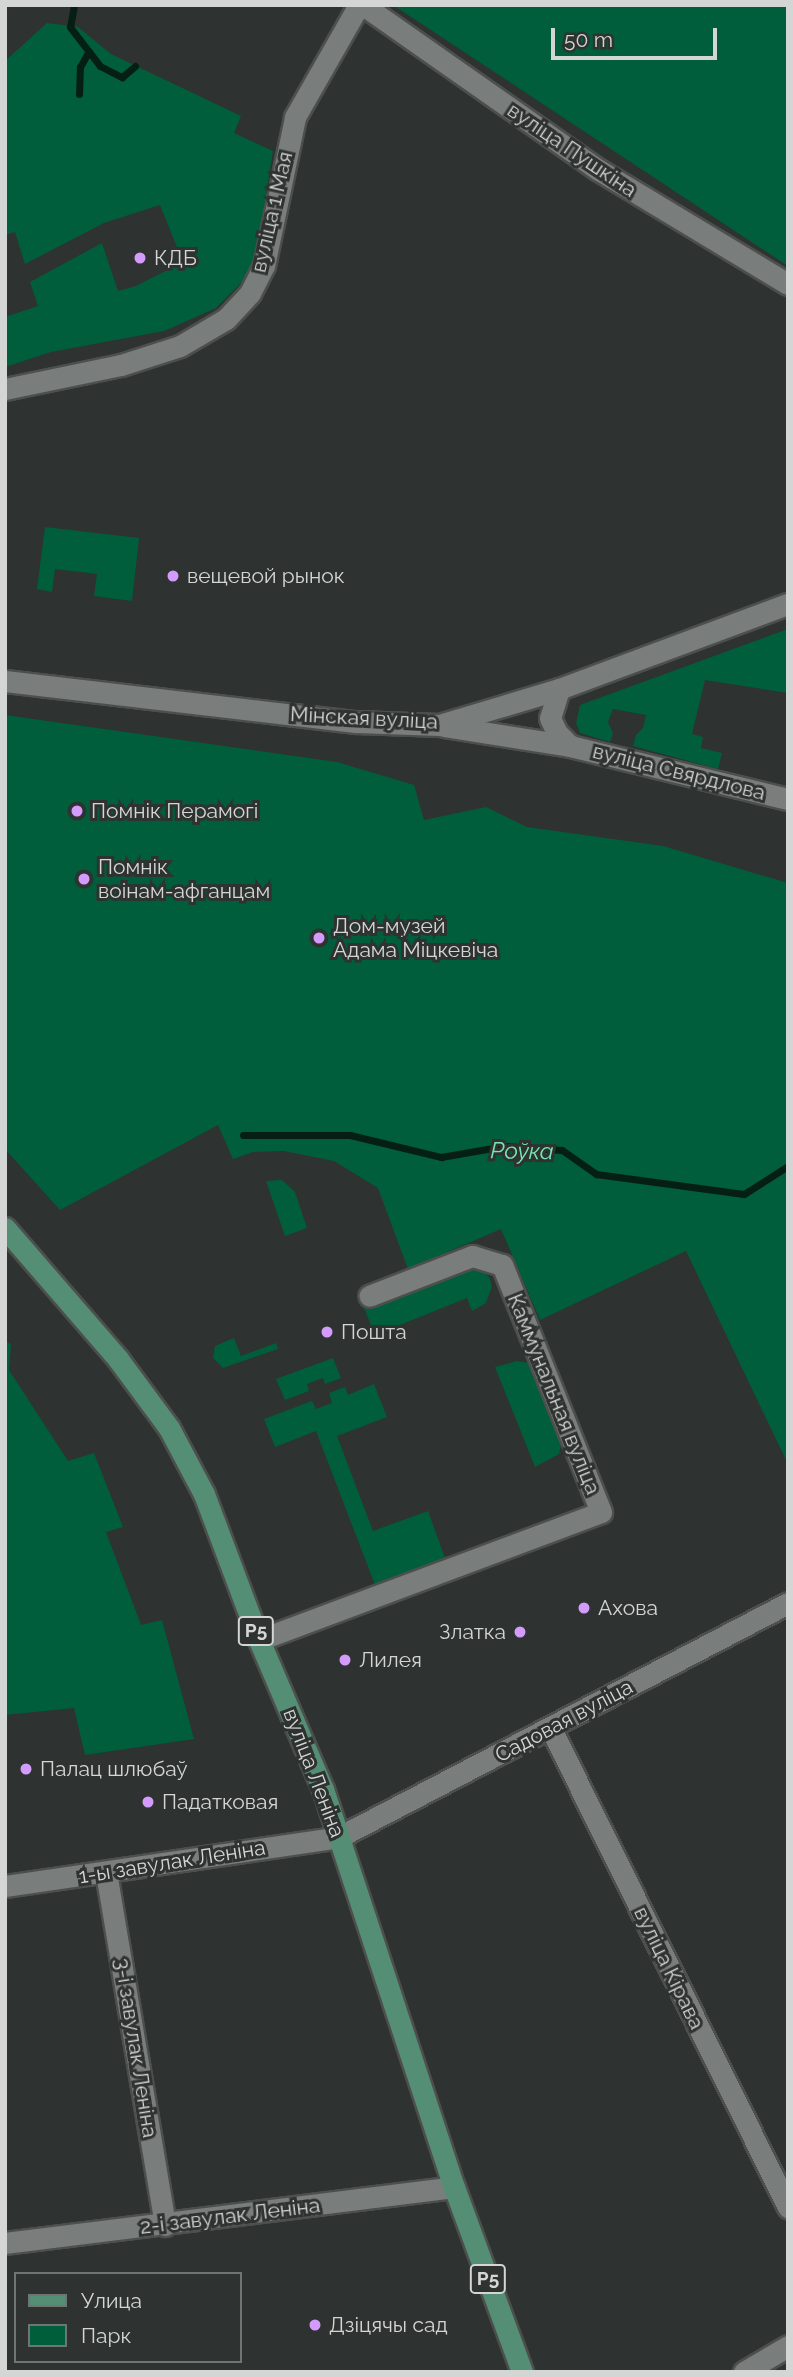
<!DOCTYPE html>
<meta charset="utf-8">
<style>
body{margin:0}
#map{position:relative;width:793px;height:2377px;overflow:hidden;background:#2e3230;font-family:Raleway,sans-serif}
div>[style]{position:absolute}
.green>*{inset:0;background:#005e3c}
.stream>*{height:7px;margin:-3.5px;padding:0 3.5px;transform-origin:3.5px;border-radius:3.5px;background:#061f14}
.roads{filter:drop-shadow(2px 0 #4c4f4d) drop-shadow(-2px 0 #4c4f4d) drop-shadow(0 2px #4c4f4d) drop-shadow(0 -2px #4c4f4d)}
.minor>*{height:21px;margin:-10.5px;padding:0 10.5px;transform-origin:10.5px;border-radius:10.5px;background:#797d7b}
.major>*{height:21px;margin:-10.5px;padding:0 10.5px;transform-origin:10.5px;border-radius:10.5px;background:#548e74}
.dots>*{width:19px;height:19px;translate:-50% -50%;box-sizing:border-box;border:4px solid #2e3230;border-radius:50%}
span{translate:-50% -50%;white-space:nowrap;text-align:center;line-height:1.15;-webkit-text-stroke:6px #2e3230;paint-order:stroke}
.shield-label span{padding:2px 5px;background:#2e3230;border:2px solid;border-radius:5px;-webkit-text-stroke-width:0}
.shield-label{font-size:19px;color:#d3d6d4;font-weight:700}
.street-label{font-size:21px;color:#d3d6d4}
.poi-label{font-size:21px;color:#d3d6d4}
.left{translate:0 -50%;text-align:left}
.right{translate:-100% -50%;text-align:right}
.water-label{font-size:23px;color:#77e7b0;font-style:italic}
.frame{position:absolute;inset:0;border:7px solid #d3d6d4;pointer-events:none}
.legend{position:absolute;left:14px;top:2272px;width:228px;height:91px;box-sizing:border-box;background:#2e3230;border:2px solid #707472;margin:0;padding:9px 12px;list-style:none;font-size:21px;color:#d3d6d4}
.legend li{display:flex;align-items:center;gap:14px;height:35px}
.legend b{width:35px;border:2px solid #707472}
.scale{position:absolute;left:551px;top:28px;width:166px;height:32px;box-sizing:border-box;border:4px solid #d3d6d4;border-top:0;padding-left:9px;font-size:21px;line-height:24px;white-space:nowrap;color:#d3d6d4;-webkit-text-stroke:5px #2e3230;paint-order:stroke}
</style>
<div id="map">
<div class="green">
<div style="clip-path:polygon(393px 5px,788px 5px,788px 266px)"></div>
<div style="clip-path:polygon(47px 23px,78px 27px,111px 54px,241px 116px,234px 133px,273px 151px,255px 263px,240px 284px,216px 308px,164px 331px,51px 352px,5px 367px,5px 317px,38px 306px,30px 282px,102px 243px,118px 291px,136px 286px,183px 262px,160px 205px,104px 223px,25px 264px,15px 232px,5px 235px,5px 61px)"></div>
<div style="clip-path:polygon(45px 527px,139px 538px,132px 601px,94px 596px,97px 574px,55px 569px,52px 592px,37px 589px)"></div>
<div style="clip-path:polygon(788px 629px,788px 693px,705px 680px,692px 734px,703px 737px,701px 748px,722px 753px,718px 769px,633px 746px,636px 735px,643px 728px,646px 715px,613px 709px,608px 722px,613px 734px,610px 742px,580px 733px,576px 723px,580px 705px)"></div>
<div style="clip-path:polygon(5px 715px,337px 762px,414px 785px,424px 820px,486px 807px,527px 827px,663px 846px,788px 883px,788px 1464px,686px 1251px,540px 1320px,501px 1229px,408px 1269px,378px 1188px,334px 1161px,284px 1151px,253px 1152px,233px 1159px,218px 1125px,60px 1210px,5px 1149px)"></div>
<div style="clip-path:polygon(282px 1180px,295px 1192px,307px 1228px,285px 1236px,266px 1181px)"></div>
<div style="clip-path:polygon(472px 1268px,483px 1270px,489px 1277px,492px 1286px,486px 1303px,472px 1311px,467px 1298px,375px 1335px,364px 1308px,458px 1270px)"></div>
<div style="clip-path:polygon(234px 1338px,241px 1356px,276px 1343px,278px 1349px,223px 1368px,213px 1358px,215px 1346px)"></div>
<div style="clip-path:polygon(5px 1341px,11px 1344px,9px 1370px,68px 1461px,94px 1453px,123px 1527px,106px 1532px,141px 1625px,162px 1620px,194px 1739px,85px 1755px,74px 1708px,5px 1715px)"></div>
<div style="clip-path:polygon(333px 1358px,341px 1378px,325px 1384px,323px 1378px,307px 1384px,309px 1391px,285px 1400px,276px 1379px)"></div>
<div style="clip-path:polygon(517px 1361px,529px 1363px,534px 1369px,563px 1437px,559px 1454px,535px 1467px,495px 1367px)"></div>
<div style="clip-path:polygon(374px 1384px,387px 1417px,337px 1436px,373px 1531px,428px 1511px,445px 1558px,375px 1585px,316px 1431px,275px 1447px,264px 1419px,312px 1401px,316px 1409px,332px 1403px,329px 1393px,345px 1387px,348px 1395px)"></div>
</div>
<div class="stream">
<div style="left:74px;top:5px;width:22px;rotate:100deg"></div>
<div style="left:70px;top:27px;width:49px;rotate:52.4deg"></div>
<div style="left:100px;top:66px;width:25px;rotate:27deg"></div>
<div style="left:122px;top:77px;width:17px;rotate:-40deg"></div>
<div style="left:79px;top:94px;width:27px;rotate:-88deg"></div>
<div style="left:80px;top:67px;width:18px;rotate:-61deg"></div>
<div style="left:243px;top:1135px;width:107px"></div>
<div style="left:350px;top:1135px;width:94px;rotate:13.6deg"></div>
<div style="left:441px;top:1157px;width:64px;rotate:-9.9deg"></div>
<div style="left:504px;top:1146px;width:58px;rotate:3.9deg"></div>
<div style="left:562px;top:1150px;width:42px;rotate:35.2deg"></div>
<div style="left:596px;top:1174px;width:149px;rotate:7.7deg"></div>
<div style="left:744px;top:1194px;width:52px;rotate:-32.5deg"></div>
</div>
<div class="roads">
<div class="minor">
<div style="left:363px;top:5px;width:286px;rotate:35deg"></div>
<div style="left:597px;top:169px;width:223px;rotate:31.1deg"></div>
<div style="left:5px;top:389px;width:118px;rotate:-11.7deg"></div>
<div style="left:121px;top:365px;width:62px;rotate:-17.9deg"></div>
<div style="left:180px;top:346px;width:53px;rotate:-30.4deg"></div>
<div style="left:226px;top:319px;width:35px;rotate:-47deg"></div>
<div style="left:250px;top:293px;width:30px;rotate:-63deg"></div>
<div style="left:264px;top:266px;width:152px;rotate:-78.2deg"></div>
<div style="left:295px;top:117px;width:129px;rotate:-60.3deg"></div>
<div style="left:5px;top:681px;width:353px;rotate:6.7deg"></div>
<div style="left:356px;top:722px;width:83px;rotate:2.1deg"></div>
<div style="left:439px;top:725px;width:125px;rotate:-16.7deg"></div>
<div style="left:559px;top:689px;width:244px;rotate:-20.4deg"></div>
<div style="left:559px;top:689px;width:30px;rotate:107deg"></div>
<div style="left:550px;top:718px;width:17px;rotate:65deg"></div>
<div style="left:557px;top:733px;width:18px;rotate:45deg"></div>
<div style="left:444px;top:726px;width:128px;rotate:9deg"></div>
<div style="left:570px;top:746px;width:224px;rotate:13.7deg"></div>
<div style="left:259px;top:1640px;width:365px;rotate:-20.5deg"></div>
<div style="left:601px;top:1512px;width:266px;rotate:-111.8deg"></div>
<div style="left:502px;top:1265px;width:31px;rotate:-163deg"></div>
<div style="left:472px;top:1256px;width:110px;rotate:158.8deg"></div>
<div style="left:551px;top:1729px;width:534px;rotate:63.63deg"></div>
<div style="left:106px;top:1872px;width:358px;rotate:80.5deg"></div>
<div style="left:5px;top:1886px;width:338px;rotate:-8.3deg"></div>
<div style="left:339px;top:1837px;width:506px;rotate:-27.53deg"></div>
<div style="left:5px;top:2243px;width:452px;rotate:-7.1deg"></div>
<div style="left:744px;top:2372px;width:51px;rotate:-30.6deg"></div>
</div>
<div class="major">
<div style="left:5px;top:1228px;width:173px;rotate:49.2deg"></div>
<div style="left:118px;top:1359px;width:86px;rotate:53.5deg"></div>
<div style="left:169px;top:1428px;width:75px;rotate:62.1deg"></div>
<div style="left:204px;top:1494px;width:156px;rotate:69.4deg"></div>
<div style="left:259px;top:1640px;width:162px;rotate:66.8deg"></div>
<div style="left:323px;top:1789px;width:419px;rotate:71.8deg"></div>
<div style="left:454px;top:2187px;width:197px;rotate:69.8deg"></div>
</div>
</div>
<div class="dots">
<div style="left:140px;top:258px;background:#d39cfc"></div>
<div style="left:173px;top:576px;background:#d39cfc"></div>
<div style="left:77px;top:811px;background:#d39cfc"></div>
<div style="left:84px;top:879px;background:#d39cfc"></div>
<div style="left:319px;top:938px;background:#d39cfc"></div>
<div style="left:327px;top:1332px;background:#d39cfc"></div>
<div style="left:584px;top:1608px;background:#d39cfc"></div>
<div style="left:520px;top:1632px;background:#d39cfc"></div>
<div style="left:345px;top:1660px;background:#d39cfc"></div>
<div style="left:26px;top:1769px;background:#d39cfc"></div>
<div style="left:148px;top:1802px;background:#d39cfc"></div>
<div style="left:315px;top:2325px;background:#d39cfc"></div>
</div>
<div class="shield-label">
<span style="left:256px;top:1631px">Р5</span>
<span style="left:488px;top:2279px">Р5</span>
</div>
<div class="street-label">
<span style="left:572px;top:150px;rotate:34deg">вуліца Пушкіна</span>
<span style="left:272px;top:212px;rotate:-77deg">вуліца 1 Мая</span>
<span style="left:364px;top:718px;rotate:3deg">Мінская вуліца</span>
<span style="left:679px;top:772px;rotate:14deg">вуліца Свярдлова</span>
<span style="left:554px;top:1394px;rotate:68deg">Каммунальная вуліца</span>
<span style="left:564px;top:1721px;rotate:-28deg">Садовая вуліца</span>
<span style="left:314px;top:1773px;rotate:69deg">вуліца Леніна</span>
<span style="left:172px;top:1862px;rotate:-9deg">1-ы завулак Леніна</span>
<span style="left:669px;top:1968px;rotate:64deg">вуліца Кірава</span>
<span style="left:136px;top:2048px;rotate:81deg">3-і завулак Леніна</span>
<span style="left:230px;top:2216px;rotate:-7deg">2-і завулак Леніна</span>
</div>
<div class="poi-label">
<span class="left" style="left:154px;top:258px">КДБ</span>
<span class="left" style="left:187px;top:576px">вещевой рынок</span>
<span class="left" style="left:91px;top:811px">Помнік Перамогі</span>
<span class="left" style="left:98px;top:879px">Помнік<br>воінам-афганцам</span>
<span class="left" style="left:333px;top:938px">Дом-музей<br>Адама Міцкевіча</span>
<span class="left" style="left:341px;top:1332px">Пошта</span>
<span class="left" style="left:598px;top:1608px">Ахова</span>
<span class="right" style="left:506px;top:1632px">Златка</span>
<span class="left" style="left:359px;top:1660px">Лилея</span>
<span class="left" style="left:40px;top:1769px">Палац шлюбаў</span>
<span class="left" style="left:162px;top:1802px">Падатковая</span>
<span class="left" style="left:329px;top:2325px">Дзіцячы сад</span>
</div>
<div class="water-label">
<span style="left:522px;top:1151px;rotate:1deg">Роўка</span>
</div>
<div class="frame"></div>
<ul class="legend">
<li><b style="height:9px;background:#548e74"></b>Улица</li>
<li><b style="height:19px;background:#005e3c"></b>Парк</li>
</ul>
<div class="scale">50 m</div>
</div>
